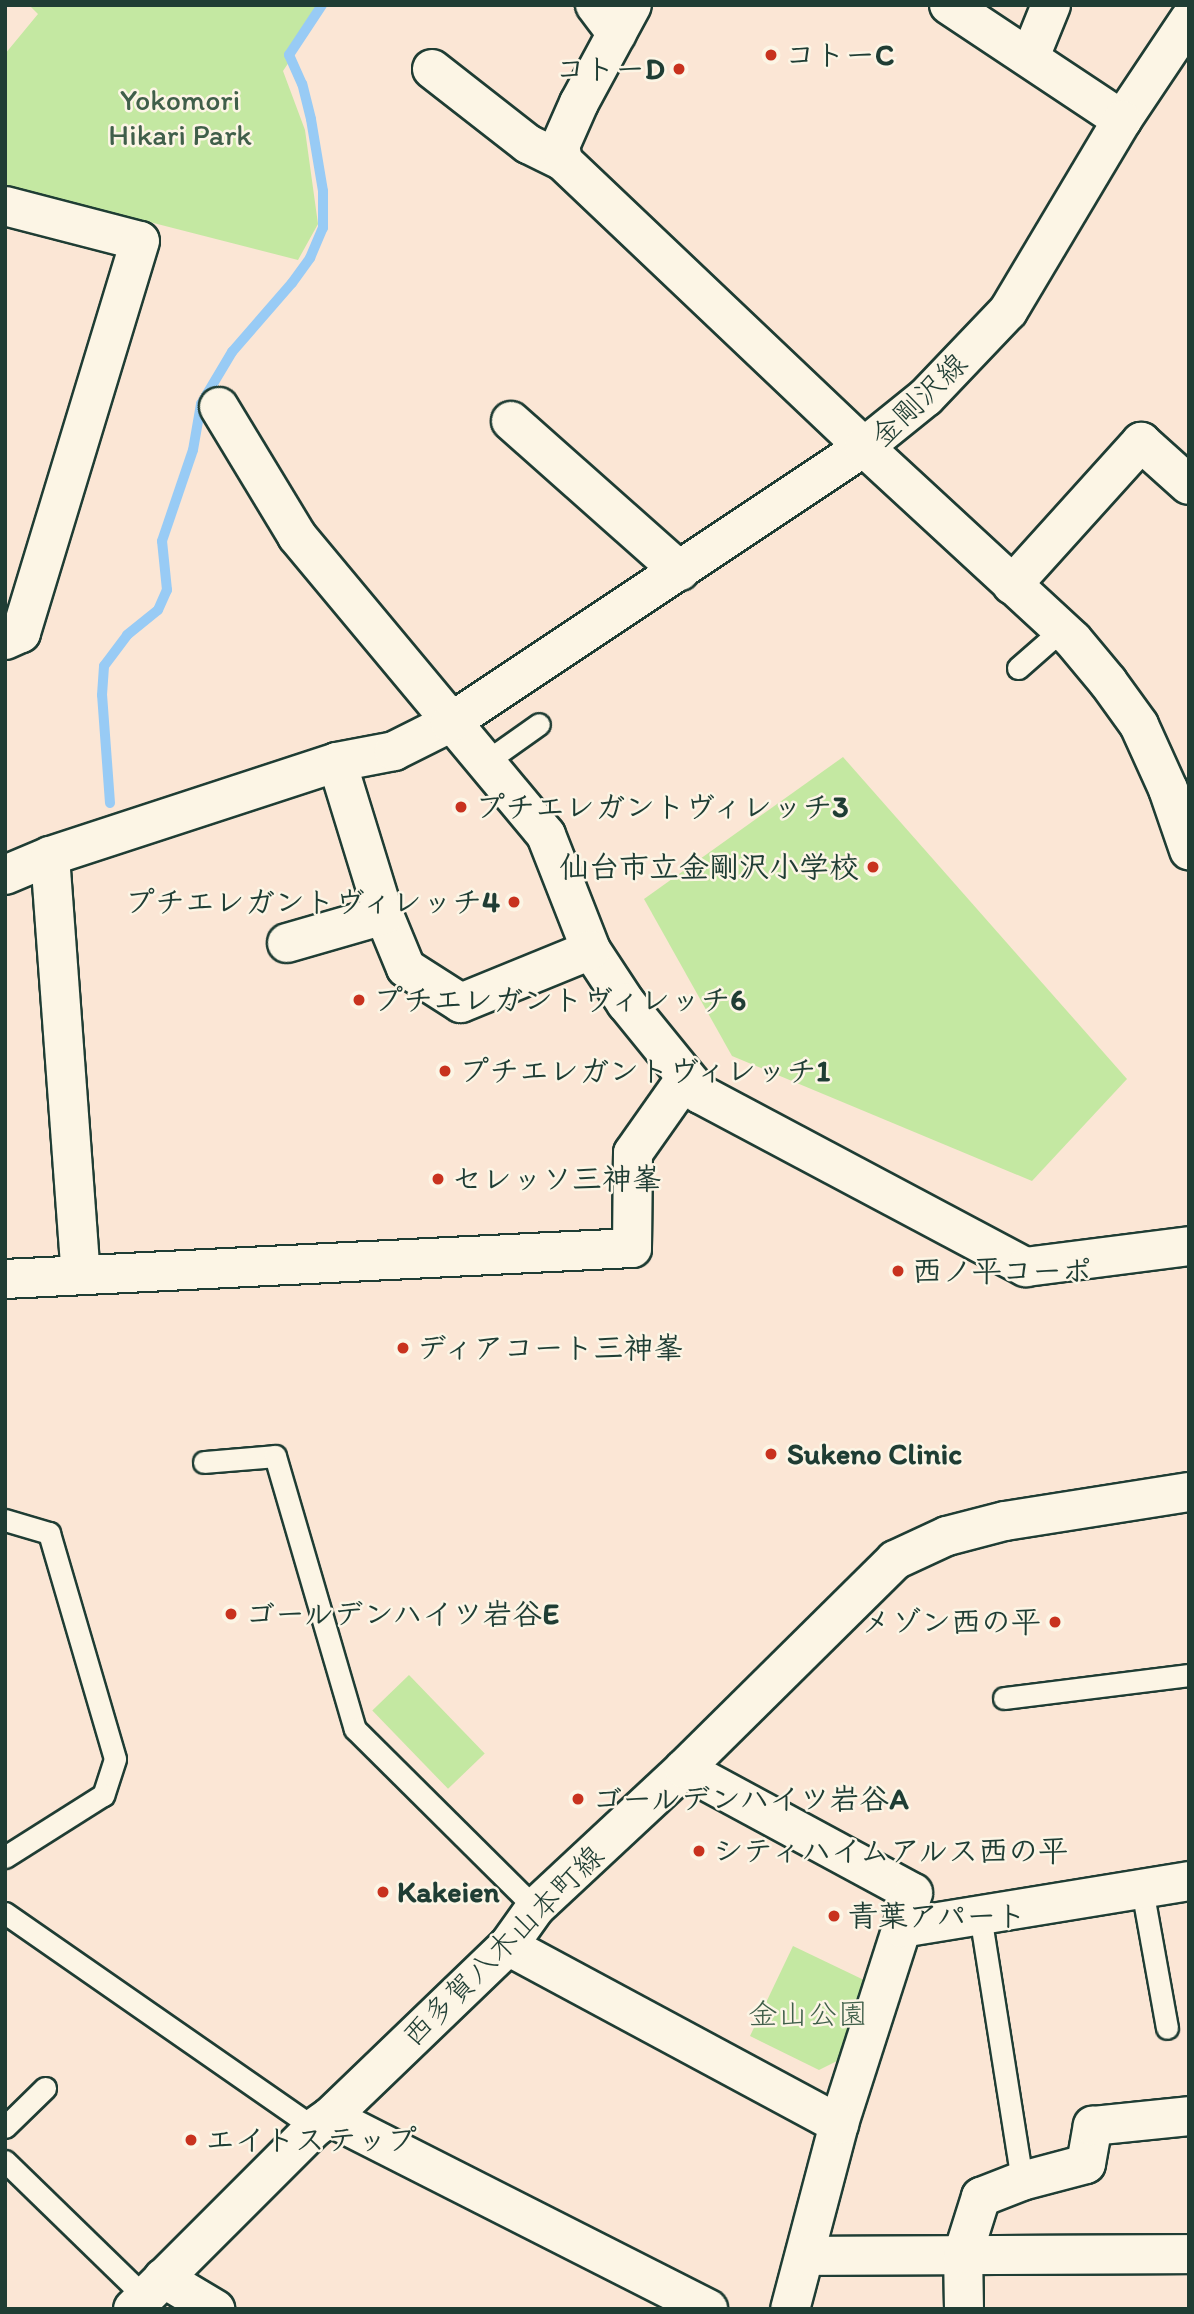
<!DOCTYPE html>
<meta charset="utf-8">
<style>
body{margin:0}
#map{position:relative;width:1194px;height:2314px;overflow:hidden;background:#fbe6d5;font-family:Itim,"Klee One",sans-serif}
div>[style]{position:absolute}
.green>*{inset:0;background:#c4e8a2;transform-origin:0 0}
.stream>*{height:10px;margin:-5px;padding:0 5px;transform-origin:5px;border-radius:5px;background:#98cbf5}
.roads{filter:drop-shadow(2px 0 #1f3d34) drop-shadow(-2px 0 #1f3d34) drop-shadow(0 2px #1f3d34) drop-shadow(0 -2px #1f3d34)}
.lane>*{height:21px;margin:-10.5px;padding:0 10.5px;transform-origin:10.5px;border-radius:10.5px;background:#fcf5e5}
.street>*{height:38px;margin:-19px;padding:0 19px;transform-origin:19px;border-radius:19px;background:#fcf5e5}
.secondary>*{height:38px;margin:-19px;padding:0 19px;transform-origin:19px;border-radius:19px;background:#fcf5e5}
.dots>*{width:19px;height:19px;translate:-50% -50%;box-sizing:border-box;border:4px solid #fcf5e5;border-radius:50%}
span{translate:-50% -50%;white-space:nowrap;text-align:center;line-height:1.15;-webkit-text-stroke:5px #fcf5e5;paint-order:stroke}
.poi-label{font-size:30px;color:#1f3d34;font-weight:700}
.left{translate:0 -50%;text-align:left}
.right{translate:-100% -50%;text-align:right}
.park-label{font-size:30px;color:#405f4a}
.street-label{font-size:30px;color:#1f3d34}
.frame{position:absolute;inset:0;border:7px solid #1f3d34;pointer-events:none}
</style>
<div id="map">
<div class="green">
<div style="clip-path:polygon(29px 5px,327px 5px,283px 71px,305px 130px,318px 224px,298px 260px,5px 185px,5px 54px,38px 14px)"></div>
<div style="clip-path:polygon(843px 757px,1127px 1079px,1032px 1181px,732px 1056px,644px 899px)"></div>
<div style="left:409px;top:1675px;width:109px;height:51px;rotate:46deg"></div>
<div style="clip-path:polygon(793px 1946px,864px 1980px,839px 2060px,819px 2070px,750px 2036px)"></div>
</div>
<div class="stream">
<div style="left:110px;top:803px;width:108px;rotate:-94.2deg"></div>
<div style="left:102px;top:695px;width:29px;rotate:-86deg"></div>
<div style="left:104px;top:666px;width:39px;rotate:-53deg"></div>
<div style="left:127px;top:635px;width:40px;rotate:-39deg"></div>
<div style="left:158px;top:610px;width:22px;rotate:-66deg"></div>
<div style="left:167px;top:590px;width:49px;rotate:-95.8deg"></div>
<div style="left:162px;top:541px;width:96px;rotate:-71.2deg"></div>
<div style="left:193px;top:450px;width:47px;rotate:-80.1deg"></div>
<div style="left:201px;top:404px;width:61px;rotate:-59.2deg"></div>
<div style="left:232px;top:352px;width:91px;rotate:-49deg"></div>
<div style="left:292px;top:283px;width:31px;rotate:-54deg"></div>
<div style="left:310px;top:258px;width:33px;rotate:-67deg"></div>
<div style="left:323px;top:228px;width:37px;rotate:-90deg"></div>
<div style="left:323px;top:191px;width:73px;rotate:-99.5deg"></div>
<div style="left:311px;top:119px;width:36px;rotate:-104deg"></div>
<div style="left:302px;top:84px;width:32px;rotate:-114deg"></div>
<div style="left:289px;top:55px;width:60px;rotate:-56.6deg"></div>
</div>
<div class="roads">
<div class="lane">
<div style="left:1018px;top:668px;width:43px;rotate:-41.2deg"></div>
<div style="left:1050px;top:640px;width:15px;rotate:-53deg"></div>
<div style="left:484px;top:763px;width:67px;rotate:-35.3deg"></div>
<div style="left:204px;top:1462px;width:71px;rotate:-4.8deg"></div>
<div style="left:275px;top:1456px;width:284px;rotate:73.7deg"></div>
<div style="left:355px;top:1729px;width:254px;rotate:44.8deg"></div>
<div style="left:5px;top:1520px;width:46px;rotate:16.5deg"></div>
<div style="left:49px;top:1533px;width:235px;rotate:73.7deg"></div>
<div style="left:115px;top:1759px;width:38px;rotate:108deg"></div>
<div style="left:103px;top:1795px;width:116px;rotate:147.7deg"></div>
<div style="left:1004px;top:1698px;width:186px;rotate:-7.1deg"></div>
<div style="left:1142px;top:1889px;width:141px;rotate:79.8deg"></div>
<div style="left:5px;top:1913px;width:376px;rotate:34.8deg"></div>
<div style="left:980px;top:1915px;width:269px;rotate:81deg"></div>
<div style="left:5px;top:2127px;width:56px;rotate:-44.3deg"></div>
<div style="left:5px;top:2161px;width:195px;rotate:44.2deg"></div>
</div>
<div class="street">
<div style="left:595px;top:5px;width:36px;rotate:53deg"></div>
<div style="left:949px;top:5px;width:208px;rotate:33.6deg"></div>
<div style="left:1030px;top:57px;width:56px;rotate:-68deg"></div>
<div style="left:432px;top:69px;width:122px;rotate:38deg"></div>
<div style="left:528px;top:144px;width:39px;rotate:26deg"></div>
<div style="left:5px;top:206px;width:139px;rotate:14.5deg"></div>
<div style="left:140px;top:241px;width:410px;rotate:106.9deg"></div>
<div style="left:21px;top:633px;width:17px;rotate:156deg"></div>
<div style="left:219px;top:407px;width:151px;rotate:58.8deg"></div>
<div style="left:297px;top:536px;width:389px;rotate:50.2deg"></div>
<div style="left:546px;top:835px;width:123px;rotate:68.6deg"></div>
<div style="left:591px;top:950px;width:64px;rotate:56.6deg"></div>
<div style="left:626px;top:1003px;width:117px;rotate:50.9deg"></div>
<div style="left:700px;top:1094px;width:369px;rotate:28deg"></div>
<div style="left:1026px;top:1267px;width:164px;rotate:-7.3deg"></div>
<div style="left:511px;top:421px;width:226px;rotate:41.6deg"></div>
<div style="left:1012px;top:585px;width:193px;rotate:-47.9deg"></div>
<div style="left:1141px;top:442px;width:64px;rotate:41.9deg"></div>
<div style="left:337px;top:762px;width:160px;rotate:72.9deg"></div>
<div style="left:384px;top:915px;width:57px;rotate:67.5deg"></div>
<div style="left:406px;top:968px;width:65px;rotate:32.5deg"></div>
<div style="left:461px;top:1003px;width:140px;rotate:-22.2deg"></div>
<div style="left:50px;top:856px;width:419px;rotate:85.8deg"></div>
<div style="left:5px;top:875px;width:49px;rotate:-22.9deg"></div>
<div style="left:50px;top:856px;width:302px;rotate:-18.1deg"></div>
<div style="left:337px;top:762px;width:58px;rotate:-10.9deg"></div>
<div style="left:394px;top:751px;width:63px;rotate:-26.6deg"></div>
<div style="left:450px;top:723px;width:498px;rotate:-33.7deg"></div>
<div style="left:864px;top:447px;width:415px;rotate:-136.5deg"></div>
<div style="left:563px;top:161px;width:15px;rotate:-101deg"></div>
<div style="left:560px;top:146px;width:47px;rotate:-66.2deg"></div>
<div style="left:579px;top:103px;width:111px;rotate:-61.6deg"></div>
<div style="left:287px;top:943px;width:101px;rotate:-16.1deg"></div>
<div style="left:5px;top:1279px;width:628px;rotate:-2.83deg"></div>
<div style="left:632px;top:1248px;width:95px;rotate:-89.4deg"></div>
<div style="left:633px;top:1153px;width:92px;rotate:-54.8deg"></div>
<div style="left:684px;top:1769px;width:260px;rotate:28.4deg"></div>
<div style="left:913px;top:1893px;width:243px;rotate:107.8deg"></div>
<div style="left:839px;top:2124px;width:191px;rotate:104.8deg"></div>
<div style="left:902px;top:1928px;width:291px;rotate:-9.3deg"></div>
<div style="left:508px;top:1946px;width:376px;rotate:28.3deg"></div>
<div style="left:330px;top:2117px;width:424px;rotate:26.9deg"></div>
<div style="left:805px;top:2256px;width:384px;rotate:-0.3deg"></div>
<div style="left:163px;top:2278px;width:61px;rotate:30.8deg"></div>
<div style="left:964px;top:2309px;width:55px;rotate:-91deg"></div>
<div style="left:963px;top:2254px;width:60px;rotate:-72.5deg"></div>
<div style="left:981px;top:2197px;width:44px;rotate:-21.3deg"></div>
<div style="left:1022px;top:2181px;width:66px;rotate:-14.9deg"></div>
<div style="left:1086px;top:2164px;width:39px;rotate:-80deg"></div>
<div style="left:1093px;top:2126px;width:97px;rotate:-5.9deg"></div>
</div>
<div class="secondary">
<div style="left:1189px;top:20px;width:120px;rotate:123.8deg"></div>
<div style="left:1122px;top:120px;width:222px;rotate:120.8deg"></div>
<div style="left:1008px;top:311px;width:119px;rotate:133.6deg"></div>
<div style="left:926px;top:397px;width:80px;rotate:141.1deg"></div>
<div style="left:864px;top:447px;width:284px;rotate:42.7deg"></div>
<div style="left:1073px;top:640px;width:55px;rotate:50.2deg"></div>
<div style="left:1108px;top:682px;width:53px;rotate:54.2deg"></div>
<div style="left:1139px;top:725px;width:70px;rotate:65.6deg"></div>
<div style="left:1168px;top:789px;width:65px;rotate:71deg"></div>
<div style="left:133px;top:2309px;width:256px;rotate:-45deg"></div>
<div style="left:314px;top:2128px;width:19px;rotate:-35deg"></div>
<div style="left:330px;top:2117px;width:247px;rotate:-43.9deg"></div>
<div style="left:508px;top:1946px;width:47px;rotate:-54.6deg"></div>
<div style="left:535px;top:1908px;width:204px;rotate:-43deg"></div>
<div style="left:684px;top:1769px;width:297px;rotate:-44.7deg"></div>
<div style="left:895px;top:1560px;width:57px;rotate:-24.8deg"></div>
<div style="left:947px;top:1536px;width:60px;rotate:-14.5deg"></div>
<div style="left:1005px;top:1521px;width:186px;rotate:-9deg"></div>
</div>
</div>
<div class="dots">
<div style="left:771px;top:55px;background:#c8321e"></div>
<div style="left:679px;top:69px;background:#c8321e"></div>
<div style="left:461px;top:807px;background:#c8321e"></div>
<div style="left:873px;top:867px;background:#c8321e"></div>
<div style="left:514px;top:902px;background:#c8321e"></div>
<div style="left:359px;top:1000px;background:#c8321e"></div>
<div style="left:445px;top:1071px;background:#c8321e"></div>
<div style="left:438px;top:1179px;background:#c8321e"></div>
<div style="left:898px;top:1271px;background:#c8321e"></div>
<div style="left:403px;top:1348px;background:#c8321e"></div>
<div style="left:771px;top:1454px;background:#c8321e"></div>
<div style="left:231px;top:1614px;background:#c8321e"></div>
<div style="left:1055px;top:1622px;background:#c8321e"></div>
<div style="left:578px;top:1799px;background:#c8321e"></div>
<div style="left:699px;top:1851px;background:#c8321e"></div>
<div style="left:383px;top:1892px;background:#c8321e"></div>
<div style="left:834px;top:1916px;background:#c8321e"></div>
<div style="left:191px;top:2140px;background:#c8321e"></div>
</div>
<div class="poi-label">
<span class="left" style="left:785px;top:55px">コトーC</span>
<span class="right" style="left:665px;top:69px">コトーD</span>
<span class="left" style="left:475px;top:807px">プチエレガントヴィレッチ3</span>
<span class="right" style="left:859px;top:867px">仙台市立金剛沢小学校</span>
<span class="right" style="left:500px;top:902px">プチエレガントヴィレッチ4</span>
<span class="left" style="left:373px;top:1000px">プチエレガントヴィレッチ6</span>
<span class="left" style="left:459px;top:1071px">プチエレガントヴィレッチ1</span>
<span class="left" style="left:452px;top:1179px">セレッソ三神峯</span>
<span class="left" style="left:912px;top:1271px">西ノ平コーポ</span>
<span class="left" style="left:417px;top:1348px">ディアコート三神峯</span>
<span class="left" style="left:787px;top:1454px">Sukeno Clinic</span>
<span class="left" style="left:245px;top:1614px">ゴールデンハイツ岩谷E</span>
<span class="right" style="left:1041px;top:1622px">メゾン西の平</span>
<span class="left" style="left:592px;top:1799px">ゴールデンハイツ岩谷A</span>
<span class="left" style="left:713px;top:1851px">シティハイムアルス西の平</span>
<span class="left" style="left:397px;top:1892px">Kakeien</span>
<span class="left" style="left:848px;top:1916px">青葉アパート</span>
<span class="left" style="left:205px;top:2140px">エイトステップ</span>
</div>
<div class="park-label">
<span style="left:180px;top:117px">Yokomori<br>Hikari Park</span>
<span style="left:808px;top:2014px">金山公園</span>
</div>
<div class="street-label">
<span style="left:919px;top:400px;rotate:-44deg">金剛沢線</span>
<span style="left:503px;top:1946px;rotate:-45deg">西多賀八木山本町線</span>
</div>
<div class="frame"></div>
</div>
